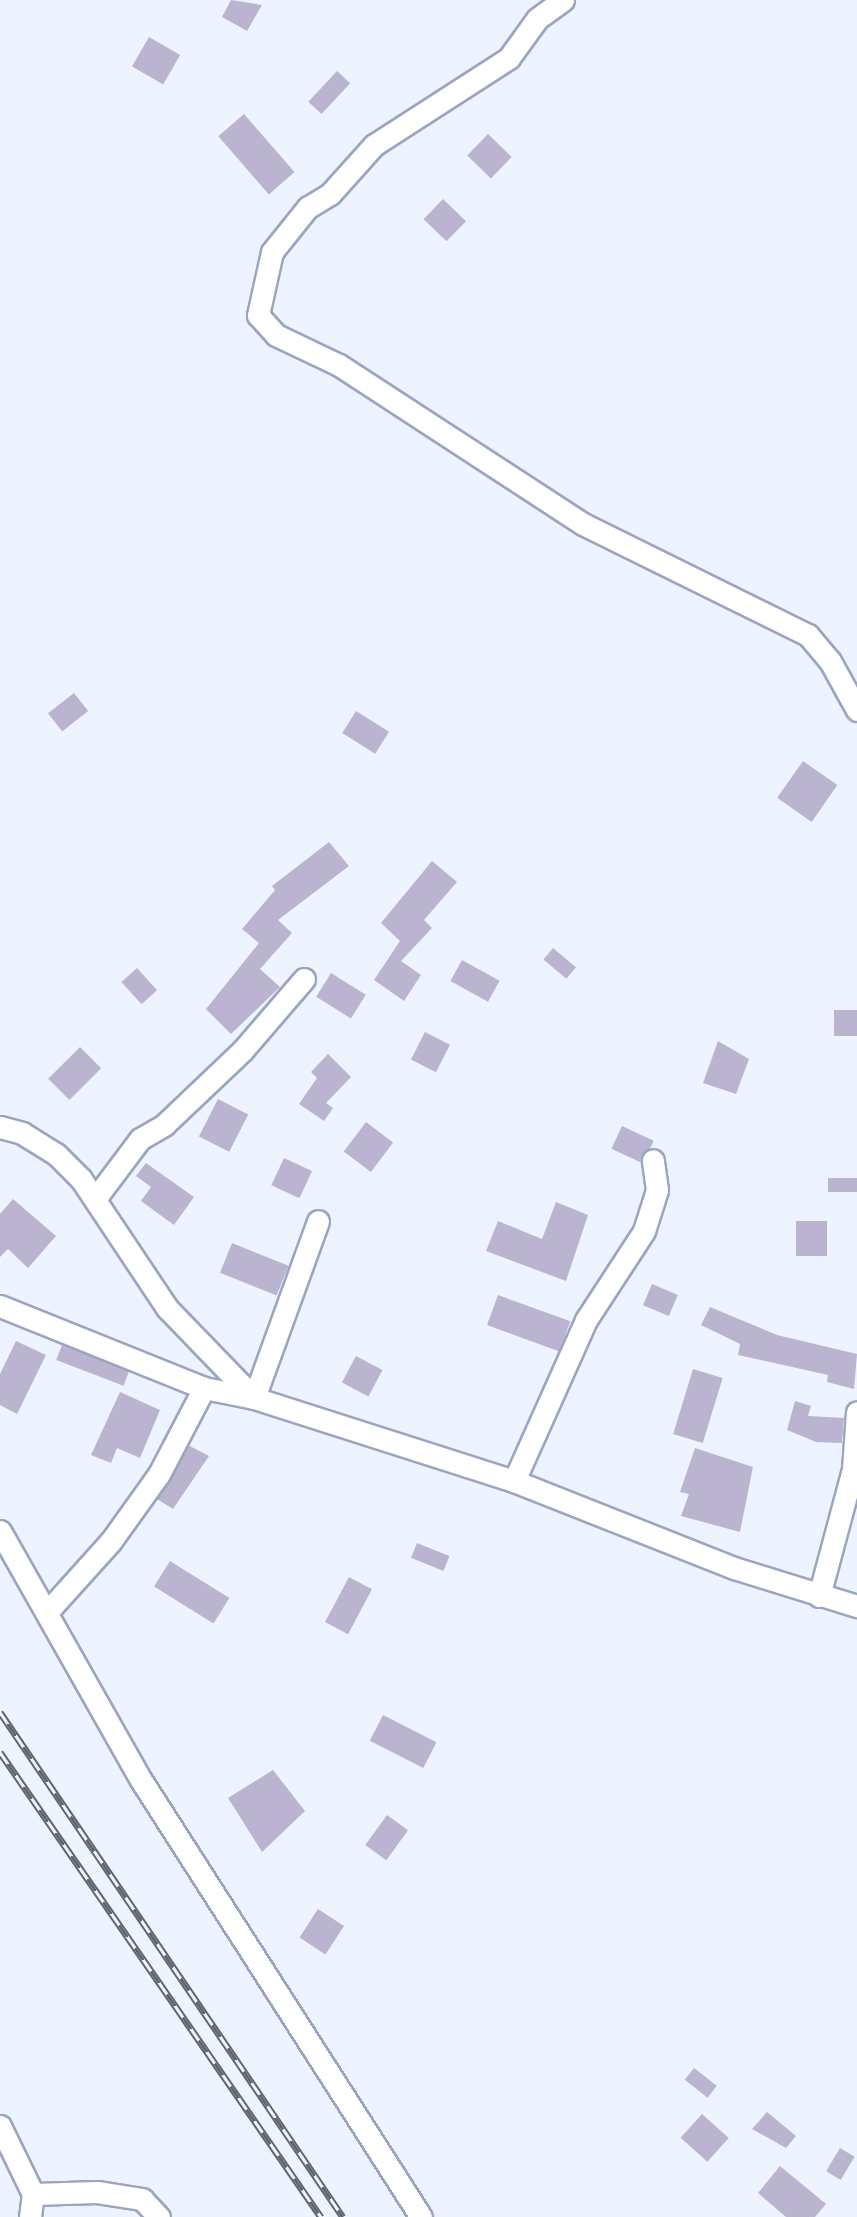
<!DOCTYPE html>
<style>
body{margin:0}
#map{position:relative;width:857px;height:2217px;overflow:hidden;background:#eef4ff;font-family:"Varela Round",sans-serif}
div>[style]{position:absolute}
.building>*{inset:0;background:#bab4d1;transform-origin:0 0}
.roads{filter:drop-shadow(2px 0 #9aa6c0) drop-shadow(-2px 0 #9aa6c0) drop-shadow(0 2px #9aa6c0) drop-shadow(0 -2px #9aa6c0)}
.minor>*{height:21px;margin:-10.5px;padding:0 10.5px;transform-origin:10.5px;border-radius:10.5px;background:#fff}
.rail>*{height:7px;margin-top:-3.5px;transform-origin:0;background:repeating-linear-gradient(90deg,#eef4ff 0 14px,#61656f 0 28px);box-sizing:border-box;border-block:2px solid #61656f}
span{translate:-50% -50%;white-space:nowrap;text-align:center;line-height:1.15;-webkit-text-stroke:4.5px #eef4ff;paint-order:stroke}
</style>
<div id="map">
<div class="building">
<div style="clip-path:polygon(231px 0,262px 5px,247px 31px,222px 17px)"></div>
<div style="left:149px;top:37px;width:36px;height:34px;rotate:30deg"></div>
<div style="left:337px;top:71px;width:18px;height:42px;rotate:43deg"></div>
<div style="left:244px;top:114px;width:77px;height:34px;rotate:49deg"></div>
<div style="left:488px;top:134px;width:33px;height:30px;rotate:44deg"></div>
<div style="left:443px;top:199px;width:32px;height:28px;rotate:44deg"></div>
<div style="left:74px;top:693px;width:23px;height:33px;rotate:52deg"></div>
<div style="left:356px;top:711px;width:39px;height:26px;rotate:32deg"></div>
<div style="left:803px;top:761px;width:42px;height:45px;rotate:35deg"></div>
<div style="clip-path:polygon(329px 842px,349px 866px,278px 920px,292px 933px,260px 969px,280px 987px,231px 1034px,206px 1009px,259px 943px,242px 929px,275px 890px,272px 886px)"></div>
<div style="clip-path:polygon(432px 861px,457px 882px,424px 920px,432px 928px,401px 961px,421px 975px,404px 1001px,374px 980px,400px 941px,381px 923px)"></div>
<div style="left:553px;top:948px;width:30px;height:15px;rotate:40deg"></div>
<div style="left:462px;top:960px;width:43px;height:24px;rotate:29deg"></div>
<div style="left:137px;top:968px;width:30px;height:21px;rotate:48deg"></div>
<div style="left:331px;top:973px;width:41px;height:28px;rotate:32deg"></div>
<div style="left:857px;top:1010px;width:26px;height:23px;rotate:90deg"></div>
<div style="left:425px;top:1032px;width:28px;height:31px;rotate:27deg"></div>
<div style="clip-path:polygon(718px 1041px,749px 1059px,736px 1094px,703px 1083px)"></div>
<div style="left:80px;top:1047px;width:30px;height:45px;rotate:45deg"></div>
<div style="clip-path:polygon(328px 1054px,351px 1077px,326px 1103px,333px 1108px,324px 1121px,299px 1104px,317px 1078px,311px 1072px)"></div>
<div style="left:218px;top:1099px;width:34px;height:42px;rotate:27deg"></div>
<div style="left:366px;top:1122px;width:34px;height:37px;rotate:37deg"></div>
<div style="left:622px;top:1126px;width:35px;height:25px;rotate:25deg"></div>
<div style="left:284px;top:1158px;width:31px;height:30px;rotate:25deg"></div>
<div style="clip-path:polygon(146px 1163px,194px 1197px,174px 1225px,141px 1201px,151px 1187px,136px 1176px)"></div>
<div style="left:857px;top:1178px;width:14px;height:29px;rotate:90deg"></div>
<div style="clip-path:polygon(13px 1199px,56px 1236px,28px 1268px,8px 1249px,0 1257px,0 1214px)"></div>
<div style="clip-path:polygon(556px 1202px,588px 1215px,566px 1281px,486px 1251px,498px 1221px,542px 1239px)"></div>
<div style="left:796px;top:1221px;width:31px;height:35px"></div>
<div style="left:232px;top:1243px;width:61px;height:32px;rotate:22deg"></div>
<div style="left:652px;top:1284px;width:28px;height:23px;rotate:23deg"></div>
<div style="left:498px;top:1295px;width:77px;height:32px;rotate:20deg"></div>
<div style="clip-path:polygon(710px 1307px,777px 1335px,857px 1354px,854px 1389px,827px 1382px,828px 1375px,738px 1355px,740px 1344px,701px 1325px)"></div>
<div style="clip-path:polygon(16px 1341px,46px 1355px,17px 1414px,0 1405px,0 1374px)"></div>
<div style="left:62px;top:1345px;width:72px;height:16px;rotate:21deg"></div>
<div style="left:356px;top:1356px;width:30px;height:30px;rotate:28deg"></div>
<div style="left:693px;top:1369px;width:31px;height:68px;rotate:17deg"></div>
<div style="clip-path:polygon(120px 1392px,160px 1410px,140px 1458px,117px 1448px,111px 1463px,91px 1455px)"></div>
<div style="clip-path:polygon(795px 1401px,811px 1406px,808px 1416px,844px 1418px,842px 1443px,816px 1442px,787px 1430px)"></div>
<div style="clip-path:polygon(188px 1445px,209px 1456px,173px 1509px,157px 1499px)"></div>
<div style="clip-path:polygon(695px 1448px,753px 1467px,740px 1532px,681px 1516px,689px 1494px,680px 1492px)"></div>
<div style="left:417px;top:1543px;width:35px;height:16px;rotate:22deg"></div>
<div style="left:170px;top:1561px;width:70px;height:30px;rotate:32deg"></div>
<div style="left:349px;top:1577px;width:26px;height:51px;rotate:28deg"></div>
<div style="left:383px;top:1715px;width:60px;height:29px;rotate:27deg"></div>
<div style="clip-path:polygon(273px 1770px,305px 1811px,262px 1852px,228px 1798px)"></div>
<div style="left:387px;top:1815px;width:26px;height:37px;rotate:36deg"></div>
<div style="left:318px;top:1909px;width:31px;height:34px;rotate:33deg"></div>
<div style="left:694px;top:2068px;width:29px;height:15px;rotate:38deg"></div>
<div style="clip-path:polygon(767px 2112px,796px 2136px,786px 2148px,752px 2129px)"></div>
<div style="left:702px;top:2114px;width:36px;height:32px;rotate:42deg"></div>
<div style="left:840px;top:2148px;width:17px;height:27px;rotate:31deg"></div>
<div style="clip-path:polygon(780px 2166px,826px 2204px,815px 2217px,786px 2217px,758px 2193px)"></div>
</div>
<div class="roads">
<div class="minor">
<div style="left:563px;top:0;width:32px;rotate:144deg"></div>
<div style="left:537px;top:19px;width:48px;rotate:125.7deg"></div>
<div style="left:509px;top:58px;width:161px;rotate:147.2deg"></div>
<div style="left:374px;top:145px;width:66px;rotate:131.9deg"></div>
<div style="left:330px;top:194px;width:26px;rotate:149deg"></div>
<div style="left:308px;top:207px;width:58px;rotate:128.7deg"></div>
<div style="left:272px;top:252px;width:65px;rotate:102.5deg"></div>
<div style="left:258px;top:315px;width:27px;rotate:48deg"></div>
<div style="left:276px;top:335px;width:70px;rotate:25.5deg"></div>
<div style="left:339px;top:365px;width:291px;rotate:33.1deg"></div>
<div style="left:583px;top:524px;width:251px;rotate:26.3deg"></div>
<div style="left:808px;top:635px;width:34px;rotate:50deg"></div>
<div style="left:830px;top:661px;width:56px;rotate:61.1deg"></div>
<div style="left:0;top:1127px;width:23px;rotate:15deg"></div>
<div style="left:22px;top:1133px;width:40px;rotate:32deg"></div>
<div style="left:56px;top:1154px;width:35px;rotate:45deg"></div>
<div style="left:81px;top:1179px;width:155px;rotate:56.3deg"></div>
<div style="left:167px;top:1308px;width:125px;rotate:46deg"></div>
<div style="left:254px;top:1398px;width:188px;rotate:-70.1deg"></div>
<div style="left:95px;top:1199px;width:75px;rotate:-53.1deg"></div>
<div style="left:140px;top:1139px;width:28px;rotate:-30deg"></div>
<div style="left:164px;top:1125px;width:108px;rotate:-43.5deg"></div>
<div style="left:242px;top:1051px;width:95px;rotate:-49.3deg"></div>
<div style="left:0;top:1306px;width:220px;rotate:21.9deg"></div>
<div style="left:204px;top:1388px;width:51px;rotate:11.3deg"></div>
<div style="left:254px;top:1398px;width:273px;rotate:17.7deg"></div>
<div style="left:514px;top:1481px;width:237px;rotate:21.6deg"></div>
<div style="left:734px;top:1568px;width:129px;rotate:17.2deg"></div>
<div style="left:514px;top:1481px;width:176px;rotate:-65.9deg"></div>
<div style="left:586px;top:1320px;width:106px;rotate:-56.9deg"></div>
<div style="left:644px;top:1231px;width:43px;rotate:-72.4deg"></div>
<div style="left:657px;top:1190px;width:30px;rotate:-98deg"></div>
<div style="left:0;top:1531px;width:286px;rotate:60.5deg"></div>
<div style="left:141px;top:1780px;width:519px;rotate:57.35deg"></div>
<div style="left:819px;top:1596px;width:131px;rotate:-75deg"></div>
<div style="left:853px;top:1469px;width:57px;rotate:-86deg"></div>
<div style="left:48px;top:1611px;width:94px;rotate:-48deg"></div>
<div style="left:111px;top:1541px;width:82px;rotate:-54.4deg"></div>
<div style="left:159px;top:1474px;width:97px;rotate:-62.4deg"></div>
<div style="left:0;top:2126px;width:76px;rotate:64.1deg"></div>
<div style="left:33px;top:2194px;width:64px;rotate:-1.8deg"></div>
<div style="left:97px;top:2192px;width:46px;rotate:8.8deg"></div>
<div style="left:142px;top:2199px;width:25px;rotate:47deg"></div>
<div style="left:30px;top:2217px;width:23px;rotate:-83deg"></div>
</div>
</div>
<div class="rail">
<div style="left:0;top:1712px;width:610px;rotate:55.82deg"></div>
<div style="left:0;top:1752px;width:565px;rotate:55.38deg"></div>
</div>
</div>
